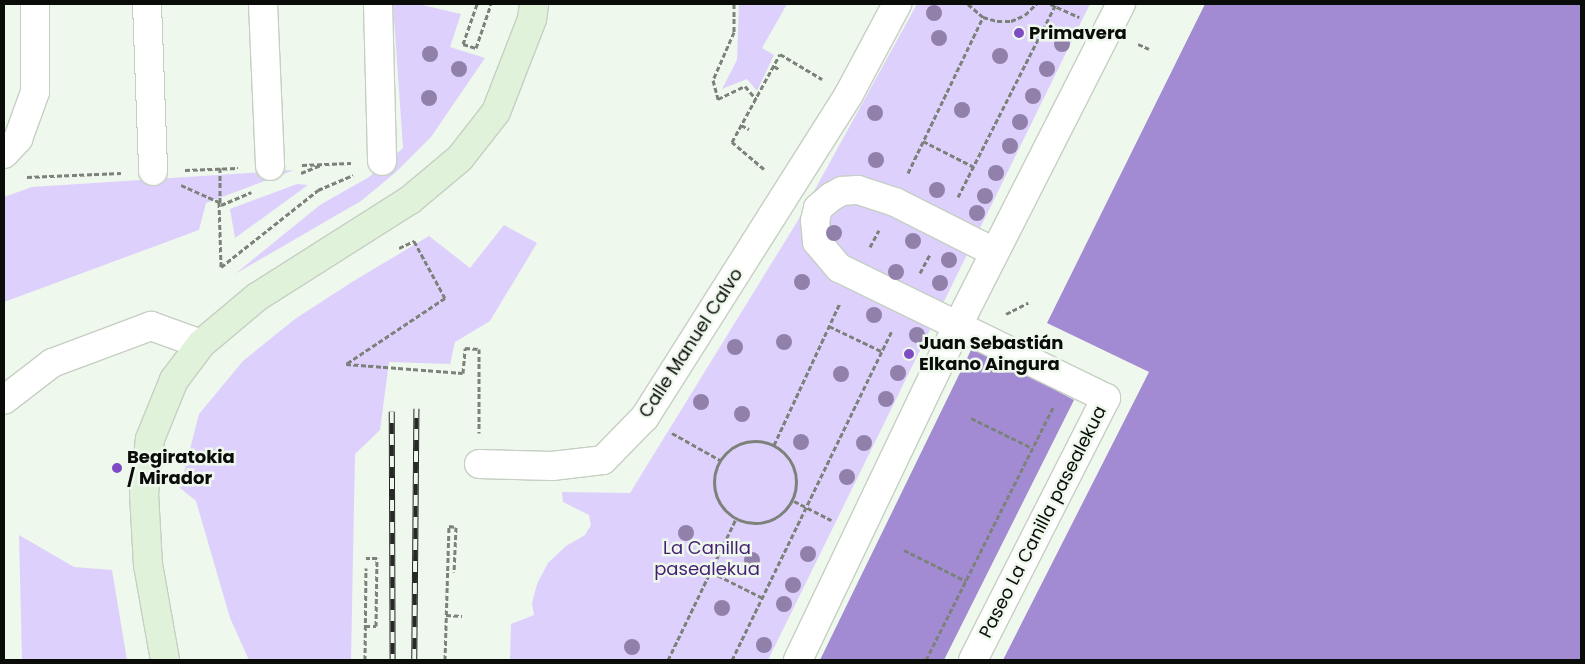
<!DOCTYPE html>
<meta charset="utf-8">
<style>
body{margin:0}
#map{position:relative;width:1585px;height:664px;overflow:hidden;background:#eff8ec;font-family:Poppins,sans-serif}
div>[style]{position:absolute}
.green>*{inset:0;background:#ddd0fc}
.water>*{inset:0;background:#a38bd3}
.path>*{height:3px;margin-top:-1.5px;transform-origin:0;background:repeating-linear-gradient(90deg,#7c817a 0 5px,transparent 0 7.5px)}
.path>.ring{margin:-1.5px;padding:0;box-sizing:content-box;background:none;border:3px solid #7c817a;border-radius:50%}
.roads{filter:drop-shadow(1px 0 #c6cfc3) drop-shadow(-1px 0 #c6cfc3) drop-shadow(0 1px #c6cfc3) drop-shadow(0 -1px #c6cfc3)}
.street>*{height:28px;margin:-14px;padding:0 14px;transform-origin:14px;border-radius:14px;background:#fff}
.secondary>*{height:28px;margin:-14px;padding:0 14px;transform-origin:14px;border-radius:14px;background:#e1f2da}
.rail>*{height:5.5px;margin-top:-2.75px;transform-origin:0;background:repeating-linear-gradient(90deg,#eff8ec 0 11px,#262925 0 22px);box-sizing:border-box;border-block:1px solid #262925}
.trees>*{width:16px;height:16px;margin:-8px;border-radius:50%;background:#9181aa}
.dots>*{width:14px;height:14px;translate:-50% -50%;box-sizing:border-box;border:2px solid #eff8ec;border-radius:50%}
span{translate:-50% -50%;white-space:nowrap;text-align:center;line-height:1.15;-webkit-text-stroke:5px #eff8ec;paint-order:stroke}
.poi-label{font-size:18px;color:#0a0c09;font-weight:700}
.left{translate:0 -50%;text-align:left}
.street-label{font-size:18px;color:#0a0c09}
.park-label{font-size:18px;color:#441f74}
.frame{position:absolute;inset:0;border:5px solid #0a0c09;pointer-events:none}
</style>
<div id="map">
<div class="green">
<div style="clip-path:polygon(393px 4px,418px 4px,461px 14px,450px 47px,485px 58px,431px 137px,396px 172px,361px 201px,235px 274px,320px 205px,369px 177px,403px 148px)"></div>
<div style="clip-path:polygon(739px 4px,787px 4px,762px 48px,774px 55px,757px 91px,747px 79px,722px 89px,737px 60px)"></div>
<div style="clip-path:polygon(917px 4px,1090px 4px,768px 660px,510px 660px,511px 624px,534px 615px,532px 603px,537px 584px,548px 563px,566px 546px,585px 535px,591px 525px,589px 515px,563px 502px,562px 492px,630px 493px,797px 222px)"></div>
<div style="clip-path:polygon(294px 170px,206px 203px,199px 230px,4px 302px,4px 197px,32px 187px)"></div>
<div style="clip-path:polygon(297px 184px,308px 185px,235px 238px,230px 209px)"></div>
<div style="clip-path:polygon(504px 225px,537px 243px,490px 321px,455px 342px,450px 364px,389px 362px,380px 430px,355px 454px,351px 660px,249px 660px,230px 618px,196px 501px,180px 488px,199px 414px,243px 361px,295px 319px,352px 282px,429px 236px,470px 268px)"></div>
<div style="clip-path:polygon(19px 535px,74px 567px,112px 570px,127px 660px,22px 660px)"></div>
</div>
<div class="water">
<div style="clip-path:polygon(1205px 4px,1581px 4px,1581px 660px,1003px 660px,1149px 372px,1047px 323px)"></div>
<div style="clip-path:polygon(973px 346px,1074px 400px,944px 660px,820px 660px)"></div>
</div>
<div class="path">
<div style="left:477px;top:4px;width:42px;rotate:109.3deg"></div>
<div style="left:463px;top:44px;width:14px;rotate:17deg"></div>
<div style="left:476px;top:48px;width:46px;rotate:-71.2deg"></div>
<div style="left:734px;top:4px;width:28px;rotate:90deg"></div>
<div style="left:734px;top:32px;width:52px;rotate:113.6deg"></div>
<div style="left:713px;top:80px;width:20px;rotate:75deg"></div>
<div style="left:718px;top:99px;width:30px;rotate:-26deg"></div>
<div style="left:745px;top:86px;width:17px;rotate:50deg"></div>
<div style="left:968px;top:4px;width:20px;rotate:41deg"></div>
<div style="left:983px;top:17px;width:15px;rotate:16deg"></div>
<div style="left:997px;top:21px;width:14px"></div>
<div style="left:1011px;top:21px;width:15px;rotate:-23deg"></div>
<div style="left:1025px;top:15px;width:16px;rotate:-45deg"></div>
<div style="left:1050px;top:4px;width:32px;rotate:24deg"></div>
<div style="left:1138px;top:44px;width:12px;rotate:24deg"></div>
<div style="left:774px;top:66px;width:7px;rotate:34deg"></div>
<div style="left:741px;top:125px;width:9px;rotate:27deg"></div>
<div style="left:923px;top:141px;width:57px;rotate:27deg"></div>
<div style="left:302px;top:165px;width:49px;rotate:-2.3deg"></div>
<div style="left:220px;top:168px;width:35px;rotate:90deg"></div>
<div style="left:764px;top:169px;width:42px;rotate:-139.8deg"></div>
<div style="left:732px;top:142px;width:100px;rotate:-61.4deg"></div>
<div style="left:780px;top:54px;width:49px;rotate:30.8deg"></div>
<div style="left:185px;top:170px;width:53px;rotate:-2.2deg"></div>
<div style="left:301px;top:173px;width:22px;rotate:-22deg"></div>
<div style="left:908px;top:173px;width:173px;rotate:-64.3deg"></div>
<div style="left:27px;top:177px;width:94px;rotate:-2.4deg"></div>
<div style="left:181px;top:185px;width:42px;rotate:24.1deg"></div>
<div style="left:219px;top:202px;width:65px;rotate:88.2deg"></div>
<div style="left:958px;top:197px;width:216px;rotate:-63.1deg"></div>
<div style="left:221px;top:205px;width:33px;rotate:-23deg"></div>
<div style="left:870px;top:247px;width:19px;rotate:-62deg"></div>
<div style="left:399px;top:248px;width:17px;rotate:-25deg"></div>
<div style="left:414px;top:241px;width:65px;rotate:61.5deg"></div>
<div style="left:445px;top:298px;width:119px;rotate:146.3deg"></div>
<div style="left:346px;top:364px;width:117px;rotate:4.4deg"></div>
<div style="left:463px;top:373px;width:25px;rotate:-85deg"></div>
<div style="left:465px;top:348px;width:14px;rotate:4deg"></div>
<div style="left:479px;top:349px;width:84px;rotate:90deg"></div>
<div style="left:221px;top:267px;width:124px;rotate:-38.4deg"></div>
<div style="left:318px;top:190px;width:38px;rotate:-23deg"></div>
<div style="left:920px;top:273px;width:21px;rotate:-62deg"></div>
<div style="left:1006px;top:314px;width:25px;rotate:-27deg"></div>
<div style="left:829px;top:326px;width:58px;rotate:25.7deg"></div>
<div style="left:971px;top:418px;width:68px;rotate:26.2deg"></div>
<div style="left:672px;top:433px;width:55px;rotate:29.4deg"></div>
<div class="ring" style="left:714px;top:441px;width:79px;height:79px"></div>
<div style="left:774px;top:445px;width:157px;rotate:-65.1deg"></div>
<div style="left:794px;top:501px;width:42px;rotate:27.2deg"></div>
<div style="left:904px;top:550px;width:69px;rotate:26.6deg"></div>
<div style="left:711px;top:572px;width:58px;rotate:26.6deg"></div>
<div style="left:446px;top:615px;width:16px;rotate:4deg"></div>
<div style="left:365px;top:626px;width:11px"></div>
<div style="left:376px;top:626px;width:68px;rotate:-89.2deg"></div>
<div style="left:377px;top:558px;width:11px;rotate:180deg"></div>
<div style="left:365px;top:660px;width:92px;rotate:-89.4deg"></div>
<div style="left:445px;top:660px;width:134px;rotate:-88.3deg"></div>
<div style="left:449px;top:526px;width:7px;rotate:8deg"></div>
<div style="left:456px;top:527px;width:45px;rotate:92.5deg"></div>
<div style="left:668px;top:660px;width:157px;rotate:-64.3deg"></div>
<div style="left:732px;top:660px;width:367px;rotate:-64.1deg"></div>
<div style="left:926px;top:660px;width:283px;rotate:-63.3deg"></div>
</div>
<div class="roads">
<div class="street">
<div style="left:147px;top:4px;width:167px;rotate:87.9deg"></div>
<div style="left:263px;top:4px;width:162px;rotate:87.5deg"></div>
<div style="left:378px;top:4px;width:157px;rotate:88.5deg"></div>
<div style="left:4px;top:154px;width:21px;rotate:-47deg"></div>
<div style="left:18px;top:139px;width:50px;rotate:-70.1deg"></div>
<div style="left:35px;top:92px;width:88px;rotate:-90deg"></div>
<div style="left:4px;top:400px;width:61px;rotate:-37.6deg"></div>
<div style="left:52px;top:363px;width:106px;rotate:-20.5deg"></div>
<div style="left:151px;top:326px;width:53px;rotate:19.8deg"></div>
<div style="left:479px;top:464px;width:73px;rotate:1.6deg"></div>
<div style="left:552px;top:466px;width:51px;rotate:-6.7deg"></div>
<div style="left:603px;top:460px;width:60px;rotate:-45.7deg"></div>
<div style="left:645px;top:417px;width:382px;rotate:-57.7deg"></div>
<div style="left:849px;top:94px;width:102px;rotate:-61.9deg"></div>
<div style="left:798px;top:660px;width:371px;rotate:-64.5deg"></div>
<div style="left:958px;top:325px;width:360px;rotate:-63.1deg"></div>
<div style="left:973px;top:660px;width:294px;rotate:-63.1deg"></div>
<div style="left:1106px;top:398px;width:297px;rotate:-154deg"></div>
<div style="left:839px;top:268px;width:34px;rotate:-130deg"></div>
<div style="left:817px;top:242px;width:21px;rotate:-95deg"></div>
<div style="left:815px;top:221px;width:13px;rotate:-77deg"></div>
<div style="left:818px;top:208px;width:17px;rotate:-40deg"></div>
<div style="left:831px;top:197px;width:13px;rotate:-29deg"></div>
<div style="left:842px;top:191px;width:16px;rotate:-4deg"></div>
<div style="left:858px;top:190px;width:39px;rotate:18deg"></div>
<div style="left:895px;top:202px;width:111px;rotate:26.8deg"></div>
</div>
<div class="secondary">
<div style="left:165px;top:660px;width:97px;rotate:-100.1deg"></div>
<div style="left:148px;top:565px;width:71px;rotate:-93.2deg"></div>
<div style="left:144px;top:494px;width:55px;rotate:-83.8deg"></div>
<div style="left:150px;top:439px;width:64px;rotate:-67.9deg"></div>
<div style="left:174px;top:380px;width:45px;rotate:-53.1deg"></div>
<div style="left:201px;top:344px;width:73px;rotate:-40deg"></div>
<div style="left:257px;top:297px;width:181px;rotate:-32.4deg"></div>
<div style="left:410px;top:200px;width:65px;rotate:-40deg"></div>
<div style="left:460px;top:158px;width:58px;rotate:-52deg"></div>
<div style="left:496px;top:112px;width:100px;rotate:-68.8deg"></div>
<div style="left:532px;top:19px;width:15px;rotate:-82deg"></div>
</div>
</div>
<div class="rail">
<div style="left:392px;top:412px;width:248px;rotate:89.8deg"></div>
<div style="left:414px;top:660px;width:251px;rotate:-89.5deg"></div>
</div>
<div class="trees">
<div style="left:934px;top:13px"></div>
<div style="left:939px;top:38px"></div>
<div style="left:1062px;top:44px"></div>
<div style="left:430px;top:54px"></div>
<div style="left:1000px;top:56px"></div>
<div style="left:459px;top:69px"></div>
<div style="left:1047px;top:69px"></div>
<div style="left:1033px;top:96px"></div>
<div style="left:429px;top:98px"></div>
<div style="left:962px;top:110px"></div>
<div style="left:875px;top:113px"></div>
<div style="left:1020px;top:122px"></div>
<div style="left:1010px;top:146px"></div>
<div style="left:876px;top:160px"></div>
<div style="left:996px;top:173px"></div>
<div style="left:937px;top:190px"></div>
<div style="left:985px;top:196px"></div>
<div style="left:977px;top:213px"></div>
<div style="left:834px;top:233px"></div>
<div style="left:913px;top:241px"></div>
<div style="left:949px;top:260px"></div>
<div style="left:896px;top:272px"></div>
<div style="left:802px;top:282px"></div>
<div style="left:940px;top:283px"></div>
<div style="left:874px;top:315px"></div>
<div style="left:917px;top:335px"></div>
<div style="left:784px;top:342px"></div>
<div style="left:735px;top:347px"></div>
<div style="left:898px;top:373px"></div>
<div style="left:841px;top:374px"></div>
<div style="left:886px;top:399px"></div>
<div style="left:701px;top:402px"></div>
<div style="left:742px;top:414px"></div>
<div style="left:801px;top:442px"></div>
<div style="left:864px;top:443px"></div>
<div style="left:847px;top:477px"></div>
<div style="left:686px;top:533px"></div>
<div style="left:808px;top:554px"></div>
<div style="left:752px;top:560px"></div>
<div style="left:793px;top:585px"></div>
<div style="left:784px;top:604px"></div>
<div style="left:722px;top:608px"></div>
<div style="left:764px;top:645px"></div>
<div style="left:632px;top:647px"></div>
</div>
<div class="dots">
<div style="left:1019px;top:33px;background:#7d4cc4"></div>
<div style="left:909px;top:354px;background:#7d4cc4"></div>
<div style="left:117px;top:468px;background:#7d4cc4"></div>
</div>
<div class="poi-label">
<span class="left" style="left:1029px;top:33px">Primavera</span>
<span class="left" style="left:919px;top:354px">Juan Sebastián<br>Elkano Aingura</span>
<span class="left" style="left:127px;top:468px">Begiratokia<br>/ Mirador</span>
</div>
<div class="street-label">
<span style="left:691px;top:343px;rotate:-57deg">Calle Manuel Calvo</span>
<span style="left:1043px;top:522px;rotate:-63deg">Paseo La Canilla pasealekua</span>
</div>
<div class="park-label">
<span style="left:707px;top:559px">La Canilla<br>pasealekua</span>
</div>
<div class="frame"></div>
</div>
